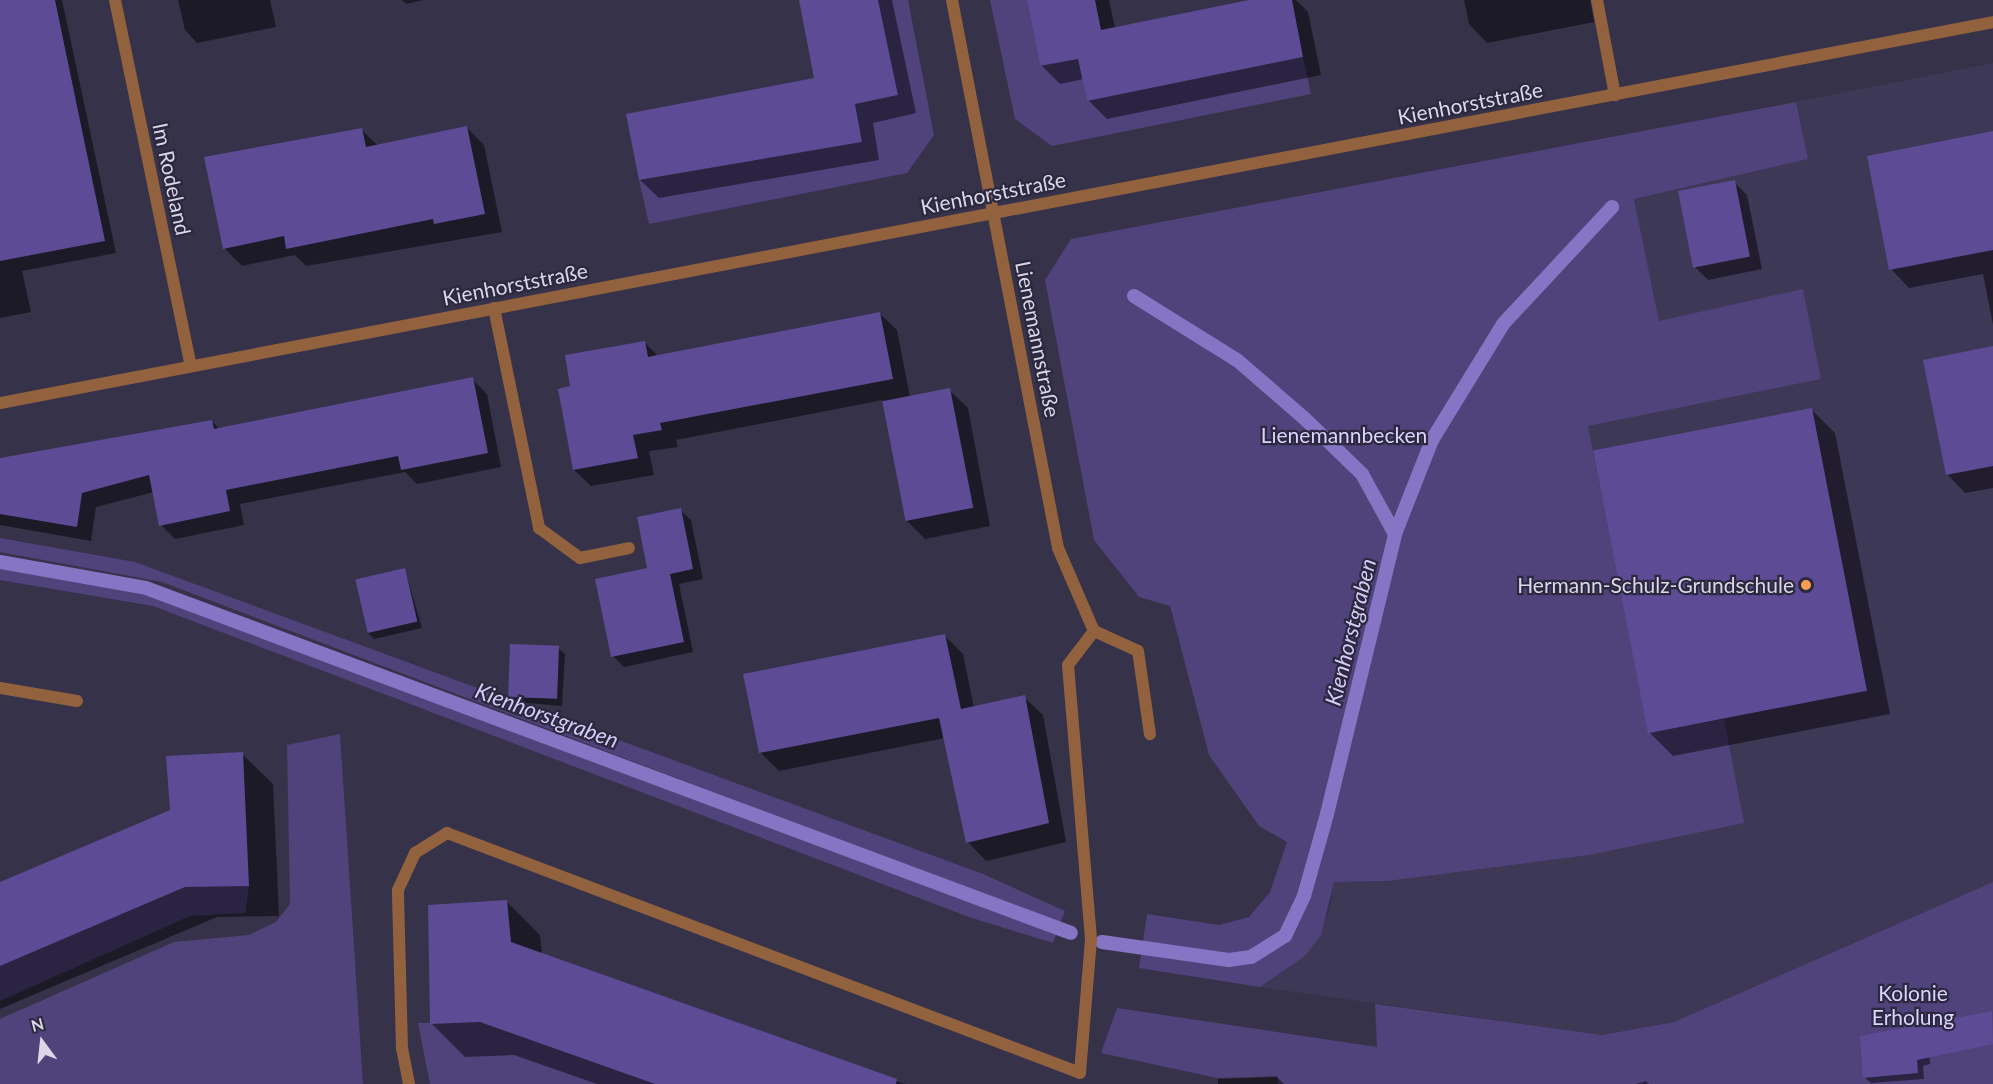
<!DOCTYPE html>
<meta charset="utf-8">
<style>
body{margin:0}
#map{position:relative;width:1993px;height:1084px;overflow:hidden;background:#363249;font-family:Lato,sans-serif}
div>[style]{position:absolute}
.built>*{inset:0;background:#3e3857}
.green>*{inset:0;background:#50437b}
.shadow>*{inset:0;background:#0007}
.stream>*{height:14px;margin:-7px;padding:0 7px;transform-origin:7px;border-radius:7px;background:#8675c4}
.building>*{inset:0;background:#5d4b96;transform-origin:0 0}
.service>*{height:12px;margin:-6px;padding:0 6px;transform-origin:6px;border-radius:6px;background:#91623d}
.minor>*{height:12px;margin:-6px;padding:0 6px;transform-origin:6px;border-radius:6px;background:#91623d}
.dots>*{width:16px;height:16px;translate:-50% -50%;box-sizing:border-box;border:3px solid #2c283f;border-radius:50%}
span{translate:-50% -50%;white-space:nowrap;text-align:center;line-height:1.15;-webkit-text-stroke:4.5px #2c283f;paint-order:stroke}
.street-label{font-size:21px;color:#dad8e7}
.park-label{font-size:21px;color:#dad4ff}
.poi-label{font-size:21px;color:#dad8e7}
.right{translate:-100% -50%;text-align:right}
.water-label{font-size:22px;color:#d4cdf8;font-style:italic}
.north{position:absolute;left:12px;top:1012px;width:60px;height:60px;-webkit-text-stroke:4px #2c283f;paint-order:stroke;rotate:345deg;font-size:16px;font-weight:700;line-height:24px;text-align:center;color:#dad8e7}
.north::after{content:'';display:block;margin:auto;width:21px;height:27px;background:#dad8e7;clip-path:polygon(50% 0,100% 100%,50% 72%,0 100%)}
</style>
<div id="map">
<div class="built">
<div style="clip-path:polygon(1993px 63px,1993px 882px,1674px 1022px,1602px 1035px,1260px 987px,1305px 956px,1331px 908px,1333px 882px,1388px 881px,1589px 855px,1649px 734px,1588px 426px,1821px 379px,1803px 290px,1659px 321px,1634px 199px,1808px 159px,1796px 102px)"></div>
</div>
<div class="green">
<div style="clip-path:polygon(878px 0,908px 0,934px 135px,907px 173px,649px 224px,639px 180px,862px 142px,855px 104px,898px 95px)"></div>
<div style="clip-path:polygon(990px 0,1027px 0,1040px 66px,1078px 59px,1087px 101px,1303px 57px,1311px 94px,1052px 146px,1015px 119px)"></div>
<div style="clip-path:polygon(1796px 102px,1808px 159px,1634px 199px,1659px 321px,1803px 289px,1821px 379px,1588px 426px,1649px 733px,1724px 719px,1744px 823px,1589px 855px,1388px 881px,1334px 882px,1321px 935px,1305px 956px,1260px 987px,1139px 968px,1147px 914px,1219px 925px,1249px 917px,1270px 892px,1287px 842px,1259px 826px,1209px 755px,1170px 606px,1139px 597px,1094px 540px,1045px 280px,1071px 239px)"></div>
<div style="clip-path:polygon(0 538px,135px 562px,983px 874px,1065px 911px,1060px 924px,162px 582px,0 552px)"></div>
<div style="clip-path:polygon(0 567px,155px 597px,1057px 933px,1053px 943px,969px 917px,153px 606px,0 580px)"></div>
<div style="clip-path:polygon(340px 734px,363px 1084px,0 1084px,0 1019px,174px 942px,249px 935px,276px 922px,290px 904px,287px 745px)"></div>
<div style="clip-path:polygon(208px 877px,249px 886px,245px 913px,190px 916px,0 1001px,0 966px)"></div>
<div style="clip-path:polygon(1993px 882px,1993px 1084px,1278px 1084px,1277px 1076px,1217px 1078px,1101px 1053px,1117px 1008px,1377px 1047px,1375px 1004px,1602px 1035px,1674px 1022px)"></div>
<div style="clip-path:polygon(480px 1022px,655px 1084px,430px 1084px,418px 1023px)"></div>
</div>
<div class="shadow">
<div style="clip-path:polygon(0 0,62px 0,116px 253px,22px 271px,31px 312px,0 318px)"></div>
<div style="clip-path:polygon(178px 0,270px 0,276px 27px,197px 43px,185px 30px)"></div>
<div style="clip-path:polygon(402px 0,423px 0,406px 4px)"></div>
<div style="clip-path:polygon(801px 0,892px 0,916px 113px,873px 123px,879px 160px,659px 198px,640px 180px,816px 79px)"></div>
<div style="clip-path:polygon(1029px 0,1109px 0,1115px 28px,1257px 0,1296px 0,1308px 12px,1321px 75px,1107px 119px,1088px 100px,1084px 79px,1060px 84px,1042px 66px)"></div>
<div style="clip-path:polygon(1464px 0,1590px 0,1594px 22px,1487px 43px,1469px 24px)"></div>
<div style="clip-path:polygon(467px 128px,484px 145px,502px 232px,306px 266px,295px 255px,242px 266px,224px 248px,361px 129px,378px 146px)"></div>
<div style="clip-path:polygon(1993px 132px,1993px 325px,1983px 274px,1909px 288px,1891px 269px)"></div>
<div style="clip-path:polygon(1734px 182px,1747px 195px,1762px 269px,1708px 280px,1695px 267px)"></div>
<div style="clip-path:polygon(880px 314px,897px 330px,910px 397px,949px 390px,968px 408px,990px 526px,925px 539px,907px 521px,883px 400px,676px 440px,678px 447px,649px 451px,654px 475px,591px 486px,574px 470px,572px 388px,644px 342px,658px 356px)"></div>
<div style="clip-path:polygon(1993px 348px,1993px 488px,1965px 493px,1947px 474px)"></div>
<div style="clip-path:polygon(472px 379px,487px 394px,501px 467px,417px 484px,405px 472px,240px 504px,244px 525px,175px 539px,161px 525px,154px 492px,96px 507px,91px 541px,0 525px,0 460px,212px 421px,219px 429px)"></div>
<div style="clip-path:polygon(1812px 410px,1835px 433px,1890px 714px,1673px 756px,1650px 733px)"></div>
<div style="clip-path:polygon(680px 510px,691px 520px,703px 579px,679px 584px,693px 652px,624px 667px,613px 656px)"></div>
<div style="clip-path:polygon(405px 570px,422px 628px,374px 639px,368px 633px)"></div>
<div style="clip-path:polygon(944px 635px,963px 654px,974px 708px,1024px 697px,1043px 715px,1066px 842px,986px 861px,968px 842px,945px 738px,779px 771px,760px 752px)"></div>
<div style="clip-path:polygon(558px 648px,565px 654px,562px 706px,516px 702px,510px 696px)"></div>
<div style="clip-path:polygon(242px 754px,273px 784px,279px 916px,217px 917px,0 1009px,0 884px,171px 811px)"></div>
<div style="clip-path:polygon(507px 902px,540px 935px,542px 955px,905px 1084px,597px 1084px,514px 1055px,465px 1057px,432px 1024px)"></div>
<div style="clip-path:polygon(1928px 1032px,1930px 1064px,1923px 1066px,1924px 1079px,1871px 1083px,1864px 1077px)"></div>
<div style="clip-path:polygon(1277px 1077px,1284px 1084px,1218px 1084px,1218px 1079px)"></div>
<div style="clip-path:polygon(1646px 1081px,1649px 1084px,1636px 1084px)"></div>
</div>
<div class="stream">
<div style="left:1134px;top:296px;width:121px;rotate:31.9deg"></div>
<div style="left:1237px;top:360px;width:89px;rotate:40.9deg"></div>
<div style="left:1304px;top:418px;width:81px;rotate:44deg"></div>
<div style="left:1362px;top:474px;width:68px;rotate:61.2deg"></div>
<div style="left:0;top:562px;width:148px;rotate:10.1deg"></div>
<div style="left:146px;top:588px;width:987px;rotate:20.45deg"></div>
<div style="left:1102px;top:942px;width:128px;rotate:8.1deg"></div>
<div style="left:1229px;top:960px;width:22px;rotate:-8deg"></div>
<div style="left:1251px;top:957px;width:40px;rotate:-32deg"></div>
<div style="left:1285px;top:936px;width:44px;rotate:-64.6deg"></div>
<div style="left:1304px;top:896px;width:85px;rotate:-74.3deg"></div>
<div style="left:1327px;top:814px;width:288px;rotate:-76.3deg"></div>
<div style="left:1395px;top:534px;width:101px;rotate:-68.5deg"></div>
<div style="left:1432px;top:440px;width:136px;rotate:-58.5deg"></div>
<div style="left:1503px;top:324px;width:160px;rotate:-47deg"></div>
</div>
<div class="building">
<div style="clip-path:polygon(0 0,55px 0,105px 241px,0 261px)"></div>
<div style="clip-path:polygon(799px 0,878px 0,898px 95px,855px 104px,862px 142px,639px 180px,626px 114px,814px 78px)"></div>
<div style="clip-path:polygon(1027px 0,1095px 0,1101px 30px,1249px 0,1292px 0,1303px 57px,1087px 101px,1078px 59px,1040px 66px)"></div>
<div style="clip-path:polygon(467px 126px,485px 214px,434px 224px,433px 219px,286px 249px,284px 236px,223px 249px,204px 157px,362px 128px,366px 147px)"></div>
<div style="clip-path:polygon(1993px 131px,1993px 250px,1889px 270px,1867px 156px)"></div>
<div style="left:1735px;top:180px;width:78px;height:58px;rotate:79deg"></div>
<div style="clip-path:polygon(880px 312px,893px 379px,660px 423px,662px 430px,633px 435px,638px 458px,573px 470px,558px 389px,570px 386px,565px 355px,645px 341px,648px 357px)"></div>
<div style="clip-path:polygon(1993px 346px,1993px 466px,1946px 475px,1923px 360px)"></div>
<div style="clip-path:polygon(473px 377px,488px 453px,401px 470px,398px 456px,226px 490px,230px 511px,159px 526px,149px 475px,82px 493px,77px 527px,0 514px,0 458px,212px 420px,214px 429px)"></div>
<div style="left:950px;top:388px;width:122px;height:69px;rotate:79deg"></div>
<div style="left:1812px;top:408px;width:288px;height:223px;rotate:79deg"></div>
<div style="clip-path:polygon(681px 508px,693px 569px,670px 574px,684px 642px,611px 657px,595px 579px,647px 568px,637px 517px)"></div>
<div style="left:405px;top:568px;width:55px;height:51px;rotate:77deg"></div>
<div style="clip-path:polygon(945px 634px,961px 709px,1025px 695px,1049px 823px,966px 843px,939px 718px,759px 753px,743px 674px)"></div>
<div style="left:510px;top:644px;width:49px;height:53px;rotate:2deg"></div>
<div style="clip-path:polygon(243px 752px,249px 886px,185px 887px,0 966px,0 882px,170px 810px,166px 756px)"></div>
<div style="clip-path:polygon(507px 900px,511px 942px,897px 1079px,896px 1084px,655px 1084px,480px 1022px,430px 1024px,428px 905px)"></div>
<div style="clip-path:polygon(1992px 1011px,1993px 1044px,1917px 1060px,1918px 1073px,1863px 1078px,1860px 1036px)"></div>
</div>
<div class="service">
<div style="left:1597px;top:0;width:97px;rotate:79.3deg"></div>
<div style="left:494px;top:308px;width:225px;rotate:78.4deg"></div>
<div style="left:539px;top:528px;width:51px;rotate:36.2deg"></div>
<div style="left:580px;top:558px;width:50px;rotate:-11.5deg"></div>
<div style="left:1138px;top:651px;width:84px;rotate:81.8deg"></div>
<div style="left:0;top:688px;width:78px;rotate:9.6deg"></div>
<div style="left:409px;top:1084px;width:37px;rotate:-101deg"></div>
<div style="left:402px;top:1048px;width:158px;rotate:-91.5deg"></div>
<div style="left:398px;top:890px;width:41px;rotate:-65.3deg"></div>
<div style="left:415px;top:853px;width:38px;rotate:-32deg"></div>
<div style="left:447px;top:833px;width:677px;rotate:20.76deg"></div>
<div style="left:1080px;top:1073px;width:134px;rotate:-85.3deg"></div>
<div style="left:1091px;top:939px;width:275px;rotate:-94.8deg"></div>
<div style="left:1068px;top:665px;width:43px;rotate:-52.6deg"></div>
</div>
<div class="minor">
<div style="left:115px;top:0;width:374px;rotate:78.3deg"></div>
<div style="left:952px;top:0;width:558px;rotate:79.05deg"></div>
<div style="left:1058px;top:548px;width:90px;rotate:66.6deg"></div>
<div style="left:1094px;top:631px;width:48px;rotate:24.4deg"></div>
<div style="left:0;top:403px;width:2029px;rotate:-10.82deg"></div>
</div>
<div class="dots">
<div style="left:1806px;top:585px;background:#fb9e50"></div>
</div>
<div class="street-label">
<span style="left:1470px;top:103px;rotate:-11deg">Kienhorststraße</span>
<span style="left:172px;top:179px;rotate:78deg">Im Rodeland</span>
<span style="left:993px;top:193px;rotate:-11deg">Kienhorststraße</span>
<span style="left:515px;top:284px;rotate:-11deg">Kienhorststraße</span>
<span style="left:1038px;top:339px;rotate:79deg">Lienemannstraße</span>
</div>
<div class="park-label">
<span style="left:1344px;top:435px">Lienemannbecken</span>
<span style="left:1913px;top:1005px">Kolonie<br>Erholung</span>
</div>
<div class="poi-label">
<span class="right" style="left:1794px;top:585px">Hermann-Schulz-Grundschule</span>
</div>
<div class="water-label">
<span style="left:1350px;top:632px;rotate:-76deg">Kienhorstgraben</span>
<span style="left:547px;top:715px;rotate:20deg">Kienhorstgraben</span>
</div>
<div class="north">N</div>
</div>
